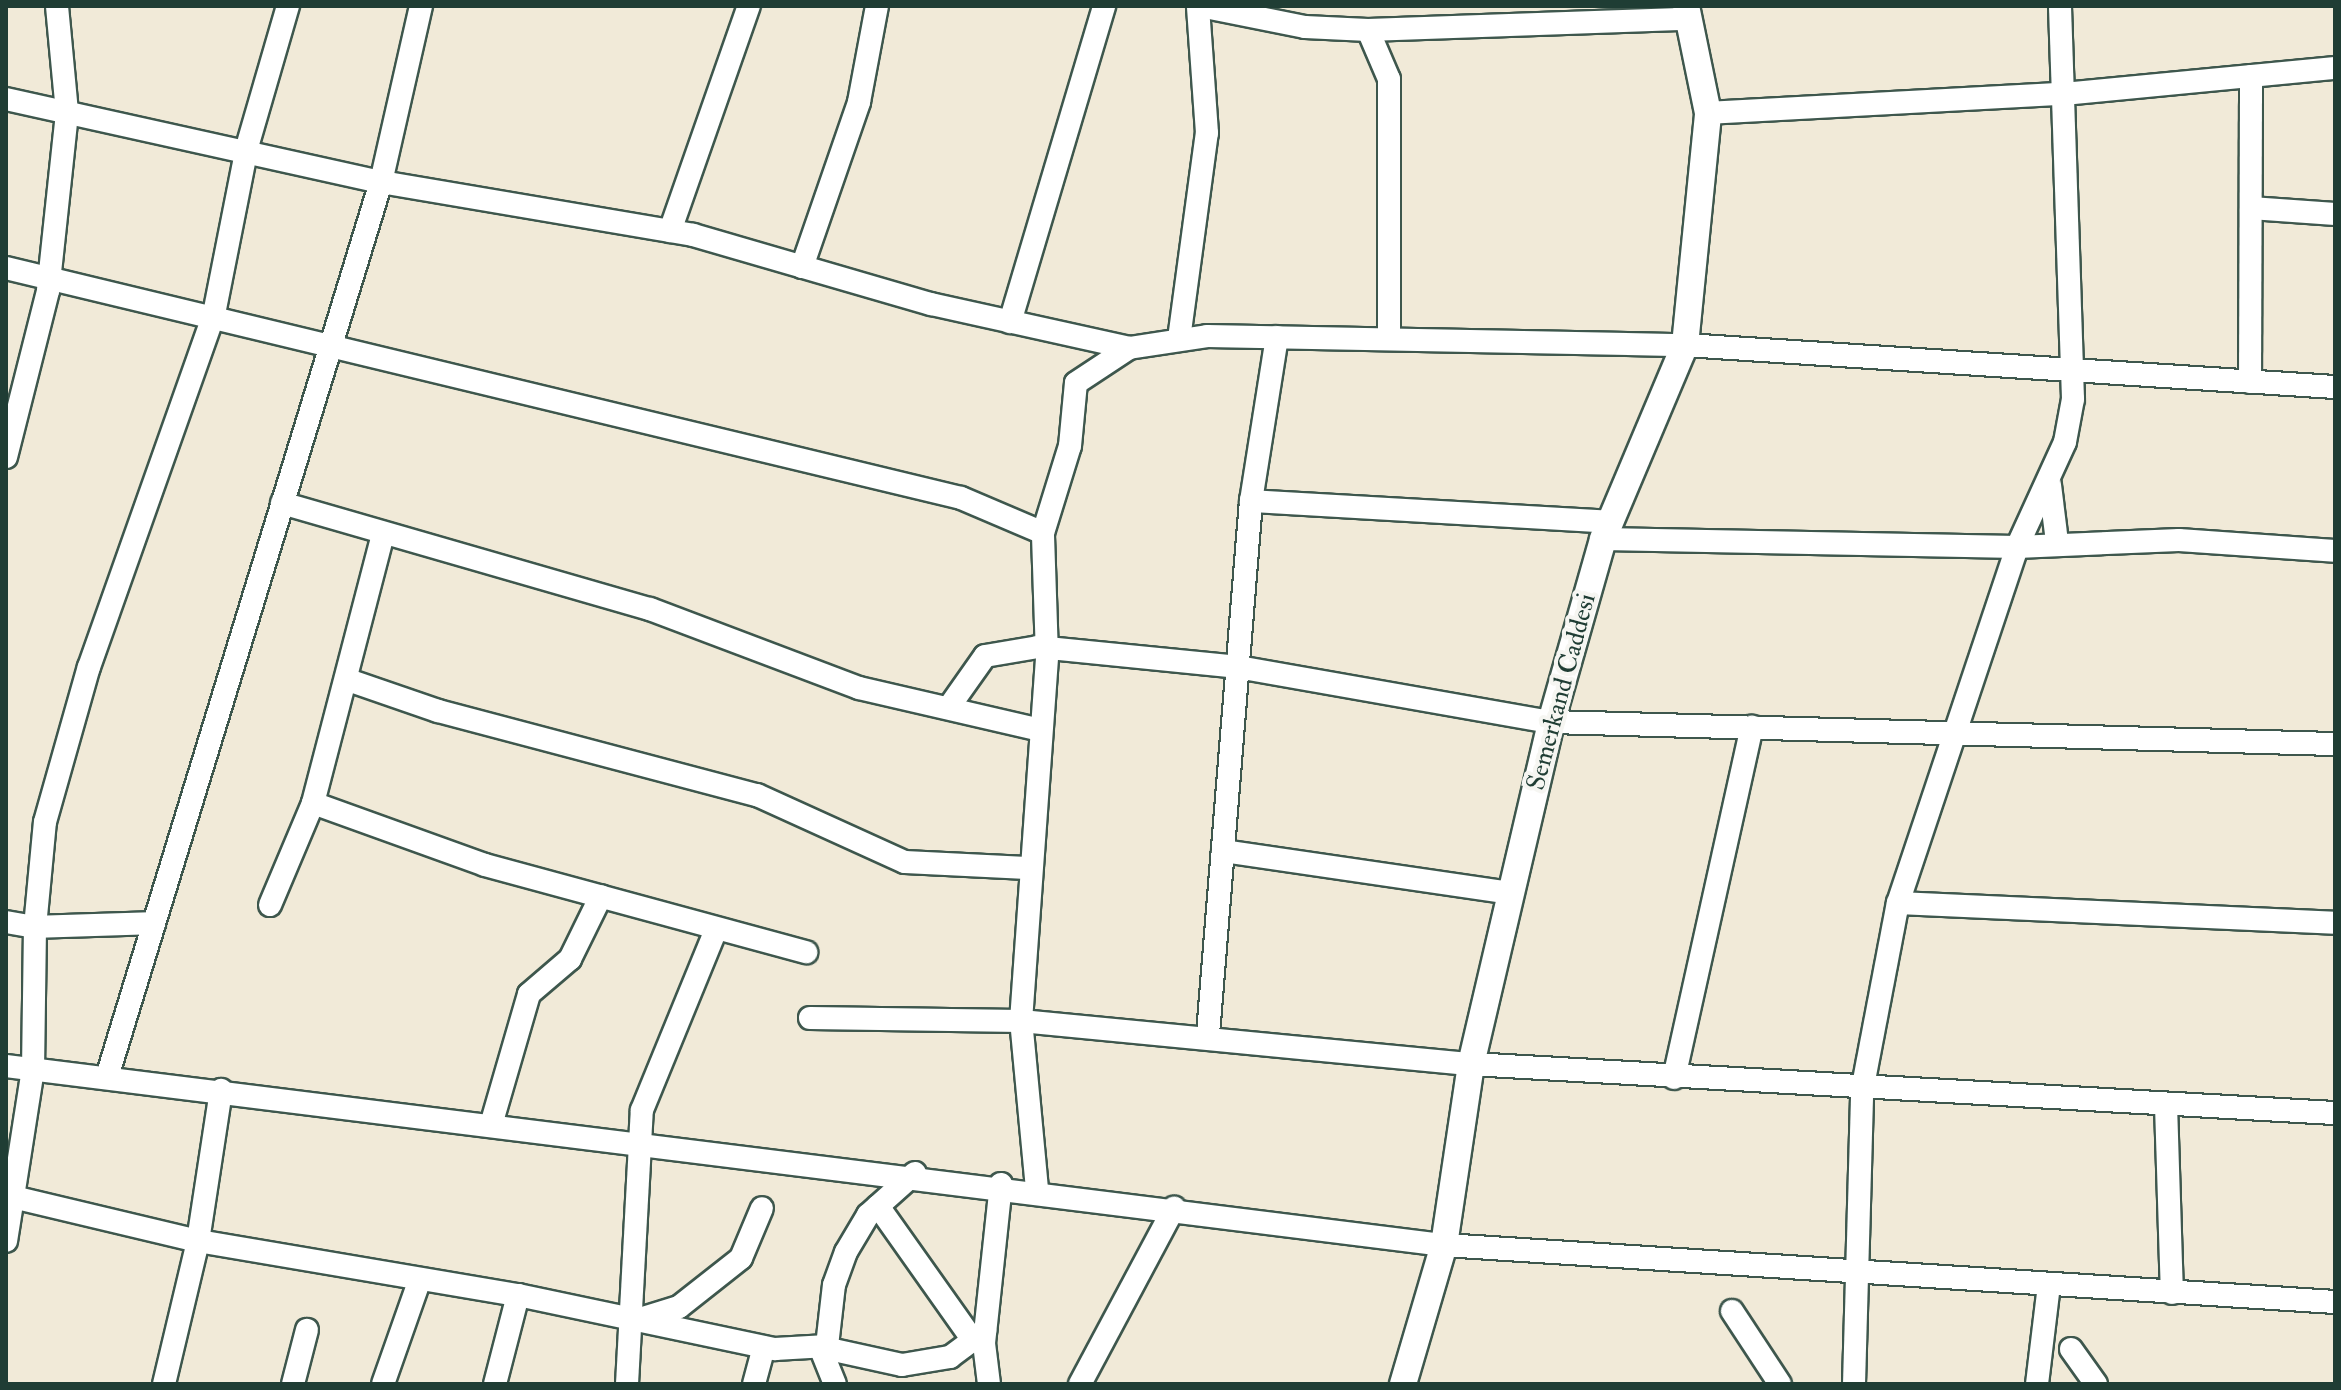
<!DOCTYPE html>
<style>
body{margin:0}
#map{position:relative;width:2341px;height:1390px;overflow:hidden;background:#f1ead8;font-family:"IM FELL Double Pica",serif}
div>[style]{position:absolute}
.roads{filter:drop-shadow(2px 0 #3e574d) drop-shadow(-2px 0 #3e574d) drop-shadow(0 2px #3e574d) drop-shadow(0 -2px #3e574d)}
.minor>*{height:22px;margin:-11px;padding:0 11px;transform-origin:11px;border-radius:11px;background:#fff}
.tertiary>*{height:26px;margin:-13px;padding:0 13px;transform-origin:13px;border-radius:13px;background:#fff}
span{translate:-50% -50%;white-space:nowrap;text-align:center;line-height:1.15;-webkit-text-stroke:8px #f6f6f2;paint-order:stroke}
.street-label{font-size:26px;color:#1f3d34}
.frame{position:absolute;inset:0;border:8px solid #1f3d34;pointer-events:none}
</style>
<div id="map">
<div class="roads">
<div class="minor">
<div style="left:1200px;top:6px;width:107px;rotate:11.3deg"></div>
<div style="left:1305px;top:27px;width:63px;rotate:2.7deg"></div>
<div style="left:1368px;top:30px;width:319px;rotate:-2deg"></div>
<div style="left:1368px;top:30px;width:53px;rotate:66.8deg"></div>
<div style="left:1389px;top:79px;width:257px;rotate:90deg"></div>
<div style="left:6px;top:99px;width:384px;rotate:12.5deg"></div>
<div style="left:381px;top:182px;width:316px;rotate:9.6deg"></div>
<div style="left:693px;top:235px;width:248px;rotate:16.2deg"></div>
<div style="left:931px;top:304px;width:203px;rotate:12.5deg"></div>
<div style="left:1708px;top:113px;width:357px;rotate:-3.1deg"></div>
<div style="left:2064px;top:94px;width:272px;rotate:-5.5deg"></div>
<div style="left:2251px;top:208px;width:84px;rotate:4.1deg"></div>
<div style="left:670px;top:231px;width:238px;rotate:-70.7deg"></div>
<div style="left:802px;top:267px;width:175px;rotate:-70.9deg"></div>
<div style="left:859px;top:102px;width:98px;rotate:-79.4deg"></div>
<div style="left:6px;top:268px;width:982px;rotate:13.54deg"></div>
<div style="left:961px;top:498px;width:89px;rotate:23.1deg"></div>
<div style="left:1010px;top:322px;width:330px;rotate:-73.4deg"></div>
<div style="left:1179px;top:339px;width:208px;rotate:-82.3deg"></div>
<div style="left:1207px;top:133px;width:127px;rotate:-94.1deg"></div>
<div style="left:2250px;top:382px;width:306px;rotate:-89.8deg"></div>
<div style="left:6px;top:457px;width:171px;rotate:-75.8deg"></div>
<div style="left:48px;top:291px;width:180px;rotate:-83.9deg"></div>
<div style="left:67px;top:112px;width:106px;rotate:-95.4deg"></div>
<div style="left:2050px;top:485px;width:57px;rotate:83deg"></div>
<div style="left:1251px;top:501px;width:361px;rotate:3.3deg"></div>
<div style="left:282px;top:503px;width:383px;rotate:16.1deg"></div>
<div style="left:650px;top:609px;width:223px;rotate:20.7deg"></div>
<div style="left:859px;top:688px;width:183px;rotate:13deg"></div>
<div style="left:1603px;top:539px;width:414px;rotate:1.1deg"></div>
<div style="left:2017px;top:547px;width:162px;rotate:-2.5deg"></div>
<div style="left:2179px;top:540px;width:156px;rotate:4deg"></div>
<div style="left:348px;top:680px;width:95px;rotate:19deg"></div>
<div style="left:438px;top:711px;width:330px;rotate:14.8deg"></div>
<div style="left:757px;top:795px;width:162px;rotate:24.4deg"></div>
<div style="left:905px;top:862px;width:122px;rotate:2.8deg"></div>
<div style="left:949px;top:707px;width:62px;rotate:-54.8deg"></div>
<div style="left:985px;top:656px;width:54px;rotate:-9.6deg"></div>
<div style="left:1038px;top:647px;width:201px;rotate:5.7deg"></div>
<div style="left:1238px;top:667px;width:318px;rotate:10deg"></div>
<div style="left:1551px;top:722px;width:784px;rotate:1.61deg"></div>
<div style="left:313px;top:803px;width:183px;rotate:19.8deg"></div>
<div style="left:485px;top:865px;width:333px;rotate:15.2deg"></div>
<div style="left:1223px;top:851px;width:291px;rotate:8.3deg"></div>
<div style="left:1898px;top:903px;width:437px;rotate:2.6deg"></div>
<div style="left:270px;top:905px;width:111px;rotate:-67.1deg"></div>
<div style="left:313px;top:803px;width:278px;rotate:-75.4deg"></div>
<div style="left:6px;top:922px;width:29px;rotate:10deg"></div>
<div style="left:35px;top:927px;width:142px;rotate:90.8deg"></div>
<div style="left:33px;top:1069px;width:174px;rotate:98.9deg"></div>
<div style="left:154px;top:923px;width:119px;rotate:178.1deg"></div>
<div style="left:35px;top:927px;width:105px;rotate:-84.6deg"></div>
<div style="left:45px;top:822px;width:161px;rotate:-74.2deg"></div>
<div style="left:89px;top:667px;width:374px;rotate:-70.5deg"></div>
<div style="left:214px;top:314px;width:170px;rotate:-78.8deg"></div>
<div style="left:247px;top:147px;width:147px;rotate:-73.8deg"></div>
<div style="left:810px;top:1018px;width:211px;rotate:0.8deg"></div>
<div style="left:1021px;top:1021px;width:452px;rotate:5.5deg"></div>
<div style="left:1471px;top:1064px;width:865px;rotate:3.25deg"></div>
<div style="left:1208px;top:1034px;width:535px;rotate:-85.39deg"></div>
<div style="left:1251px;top:501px;width:166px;rotate:-81deg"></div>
<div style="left:6px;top:1066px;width:1449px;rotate:7.1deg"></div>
<div style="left:1444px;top:1245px;width:893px;rotate:3.66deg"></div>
<div style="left:107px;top:1077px;width:936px;rotate:-72.98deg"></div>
<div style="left:381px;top:182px;width:180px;rotate:-77.2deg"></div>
<div style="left:1674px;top:1078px;width:360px;rotate:-77.5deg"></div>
<div style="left:2166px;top:1105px;width:188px;rotate:88.2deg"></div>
<div style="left:491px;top:1125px;width:136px;rotate:-73.8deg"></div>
<div style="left:529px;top:994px;width:54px;rotate:-40.5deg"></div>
<div style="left:570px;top:959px;width:70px;rotate:-63.8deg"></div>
<div style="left:1037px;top:1189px;width:169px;rotate:-95.4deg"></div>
<div style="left:1021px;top:1021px;width:366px;rotate:-85.9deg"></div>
<div style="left:1047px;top:656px;width:123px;rotate:-91.9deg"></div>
<div style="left:1043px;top:533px;width:91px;rotate:-72.8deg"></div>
<div style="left:1070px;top:446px;width:63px;rotate:-84.6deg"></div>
<div style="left:1076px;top:383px;width:64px;rotate:-33.4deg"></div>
<div style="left:1129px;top:348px;width:79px;rotate:-8.7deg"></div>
<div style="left:1207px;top:336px;width:478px;rotate:1.1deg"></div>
<div style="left:1685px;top:345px;width:651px;rotate:3.7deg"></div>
<div style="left:13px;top:1197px;width:190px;rotate:13.4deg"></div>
<div style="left:198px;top:1241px;width:325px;rotate:9.6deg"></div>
<div style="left:518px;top:1295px;width:263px;rotate:11.9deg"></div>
<div style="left:775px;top:1349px;width:52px;rotate:-3.3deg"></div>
<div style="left:827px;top:1346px;width:61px;rotate:-83.5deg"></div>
<div style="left:834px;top:1285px;width:35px;rotate:-70deg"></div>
<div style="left:846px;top:1252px;width:43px;rotate:-59.3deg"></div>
<div style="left:868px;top:1215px;width:63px;rotate:-41.8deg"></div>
<div style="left:878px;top:1206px;width:164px;rotate:54.7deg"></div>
<div style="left:1732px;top:1311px;width:87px;rotate:56.7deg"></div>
<div style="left:643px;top:1318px;width:38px;rotate:-17deg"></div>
<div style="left:679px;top:1307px;width:79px;rotate:-38.3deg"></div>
<div style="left:741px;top:1258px;width:54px;rotate:-67.2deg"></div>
<div style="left:820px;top:1347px;width:84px;rotate:12.4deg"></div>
<div style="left:902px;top:1365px;width:49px;rotate:-9.5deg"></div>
<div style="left:950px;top:1357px;width:44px;rotate:-36.6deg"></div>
<div style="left:820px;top:1347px;width:40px;rotate:68deg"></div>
<div style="left:2071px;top:1349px;width:43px;rotate:54.5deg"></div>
<div style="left:164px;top:1384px;width:147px;rotate:-76.6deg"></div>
<div style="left:198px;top:1241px;width:153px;rotate:-81.3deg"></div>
<div style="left:293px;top:1384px;width:56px;rotate:-75.5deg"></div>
<div style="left:383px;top:1384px;width:111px;rotate:-70.6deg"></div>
<div style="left:495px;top:1384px;width:92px;rotate:-75.5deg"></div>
<div style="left:627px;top:1384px;width:274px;rotate:-86.9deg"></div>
<div style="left:642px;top:1110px;width:195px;rotate:-67.7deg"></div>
<div style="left:754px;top:1384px;width:38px;rotate:-75deg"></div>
<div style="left:989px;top:1384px;width:41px;rotate:-97deg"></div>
<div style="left:984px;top:1343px;width:160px;rotate:-83.9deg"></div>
<div style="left:1080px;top:1384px;width:200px;rotate:-61.9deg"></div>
<div style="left:1854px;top:1384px;width:293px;rotate:-88.4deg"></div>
<div style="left:1862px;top:1091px;width:191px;rotate:-79.2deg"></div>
<div style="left:1898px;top:903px;width:375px;rotate:-71.5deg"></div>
<div style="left:2017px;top:547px;width:115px;rotate:-65.4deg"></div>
<div style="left:2065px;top:442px;width:44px;rotate:-79.5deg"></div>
<div style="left:2073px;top:399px;width:393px;rotate:-91.9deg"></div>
<div style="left:2037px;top:1384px;width:100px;rotate:-83.1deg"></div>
</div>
<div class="tertiary">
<div style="left:1403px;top:1384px;width:145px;rotate:-73.6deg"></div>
<div style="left:1444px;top:1245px;width:183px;rotate:-81.5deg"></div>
<div style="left:1471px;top:1064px;width:351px;rotate:-76.8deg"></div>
<div style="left:1551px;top:722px;width:190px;rotate:-74.1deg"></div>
<div style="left:1603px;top:539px;width:211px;rotate:-67.1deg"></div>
<div style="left:1685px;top:345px;width:233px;rotate:-84.3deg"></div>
<div style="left:1708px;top:113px;width:109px;rotate:-101.6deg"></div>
</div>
</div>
<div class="street-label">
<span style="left:1562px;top:692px;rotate:-75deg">Semerkand Caddesi</span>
</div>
<div class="frame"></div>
</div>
